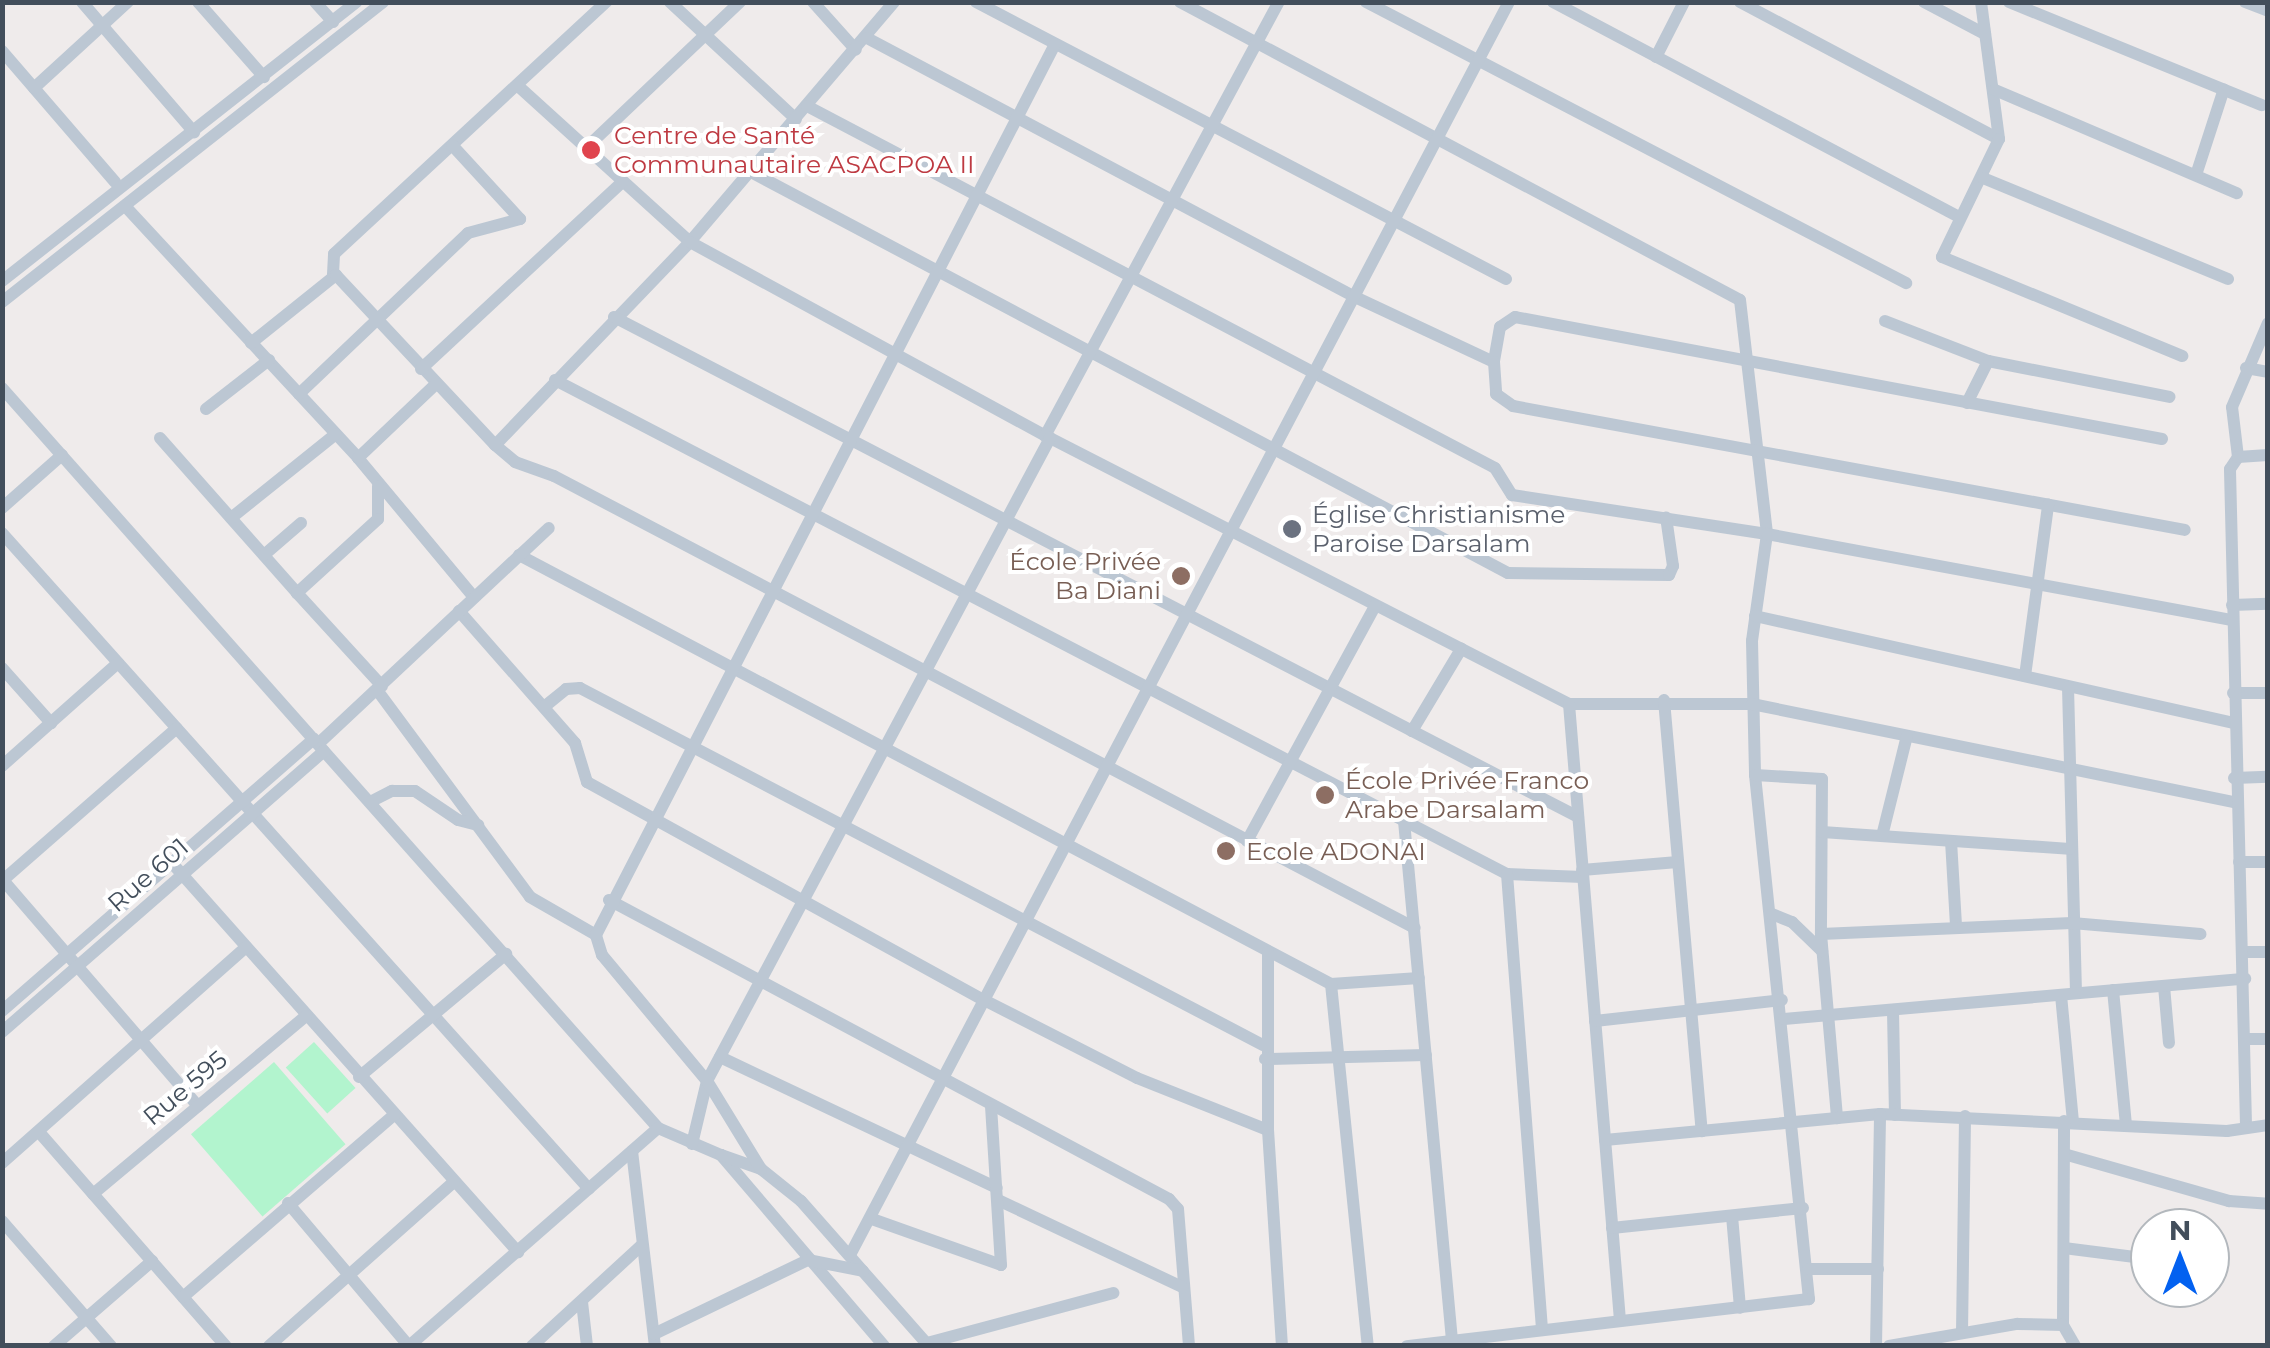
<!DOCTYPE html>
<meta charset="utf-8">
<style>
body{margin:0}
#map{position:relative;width:2270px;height:1348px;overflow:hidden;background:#efebeb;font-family:Montserrat,sans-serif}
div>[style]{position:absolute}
.green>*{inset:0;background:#b2f4ce;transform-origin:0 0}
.minor>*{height:12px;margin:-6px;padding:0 6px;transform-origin:6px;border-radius:6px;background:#bcc7d3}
.dots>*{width:28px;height:28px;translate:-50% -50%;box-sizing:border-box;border:5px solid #fff;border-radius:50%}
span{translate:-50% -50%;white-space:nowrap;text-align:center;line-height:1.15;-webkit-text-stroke:8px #fff;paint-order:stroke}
.health-label{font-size:25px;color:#be3a42}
.left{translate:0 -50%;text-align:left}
.worship-label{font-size:25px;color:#5b616d}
.education-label{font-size:25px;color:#785e54}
.right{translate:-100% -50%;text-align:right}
.street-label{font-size:25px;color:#424e5b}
.frame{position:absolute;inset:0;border:5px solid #424e5b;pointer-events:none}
.north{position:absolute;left:2130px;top:1208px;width:100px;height:100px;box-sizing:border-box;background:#fff;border:2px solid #b3b8bd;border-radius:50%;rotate:0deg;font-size:28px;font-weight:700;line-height:40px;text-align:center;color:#424e5b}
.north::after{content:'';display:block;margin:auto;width:35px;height:45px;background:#0361f0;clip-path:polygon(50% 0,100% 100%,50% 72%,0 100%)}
</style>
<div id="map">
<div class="green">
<div style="left:314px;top:1042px;width:62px;height:38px;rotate:48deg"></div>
<div style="left:274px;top:1062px;width:109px;height:110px;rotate:49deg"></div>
</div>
<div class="minor">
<div style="left:82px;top:2px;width:172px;rotate:49.3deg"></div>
<div style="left:198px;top:2px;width:100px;rotate:48.7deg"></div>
<div style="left:315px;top:2px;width:27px;rotate:48deg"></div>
<div style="left:670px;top:2px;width:172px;rotate:42.9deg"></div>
<div style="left:813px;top:2px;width:64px;rotate:48.1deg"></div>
<div style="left:894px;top:2px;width:315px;rotate:130.4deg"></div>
<div style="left:690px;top:242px;width:281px;rotate:133.8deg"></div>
<div style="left:495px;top:445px;width:26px;rotate:40deg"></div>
<div style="left:515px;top:462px;width:41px;rotate:19.7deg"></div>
<div style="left:554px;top:476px;width:972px;rotate:27.7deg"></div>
<div style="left:976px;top:2px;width:598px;rotate:27.59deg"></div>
<div style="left:1180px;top:2px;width:634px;rotate:28.02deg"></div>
<div style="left:1740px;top:300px;width:236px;rotate:83.4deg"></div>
<div style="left:1767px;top:534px;width:108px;rotate:98deg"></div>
<div style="left:1752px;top:641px;width:134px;rotate:88.7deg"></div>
<div style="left:1755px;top:775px;width:527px;rotate:84.12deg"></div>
<div style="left:1809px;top:1299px;width:405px;rotate:173.3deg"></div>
<div style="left:1366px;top:2px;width:609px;rotate:27.49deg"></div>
<div style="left:1553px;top:2px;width:459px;rotate:27.9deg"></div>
<div style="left:1740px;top:2px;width:293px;rotate:27.9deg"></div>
<div style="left:1924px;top:2px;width:69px;rotate:27.7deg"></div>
<div style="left:1981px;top:2px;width:138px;rotate:82.5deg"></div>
<div style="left:1999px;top:139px;width:131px;rotate:115.8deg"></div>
<div style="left:1942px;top:257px;width:260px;rotate:22.4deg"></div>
<div style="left:2009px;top:2px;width:273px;rotate:22.2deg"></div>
<div style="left:2245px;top:2px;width:25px;rotate:21deg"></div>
<div style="left:867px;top:38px;width:552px;rotate:27.96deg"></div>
<div style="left:1355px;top:297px;width:153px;rotate:25.1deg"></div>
<div style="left:2px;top:51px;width:173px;rotate:49.2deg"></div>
<div style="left:1656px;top:57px;width:62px;rotate:-63deg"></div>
<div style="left:517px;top:85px;width:234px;rotate:42.2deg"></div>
<div style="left:690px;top:242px;width:410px;rotate:28.6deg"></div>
<div style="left:1050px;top:438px;width:583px;rotate:27.14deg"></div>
<div style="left:1569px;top:704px;width:183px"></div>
<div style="left:1752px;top:704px;width:493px;rotate:11.5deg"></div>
<div style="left:34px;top:88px;width:127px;rotate:-42.5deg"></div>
<div style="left:1995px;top:90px;width:263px;rotate:23.1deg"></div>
<div style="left:807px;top:106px;width:777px;rotate:27.75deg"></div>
<div style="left:1495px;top:468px;width:32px;rotate:58deg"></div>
<div style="left:1512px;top:495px;width:258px;rotate:8.7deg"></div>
<div style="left:1767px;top:534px;width:473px;rotate:10.5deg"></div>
<div style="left:586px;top:148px;width:212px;rotate:-43.5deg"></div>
<div style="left:749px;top:171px;width:859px;rotate:27.91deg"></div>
<div style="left:1508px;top:573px;width:161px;rotate:0.7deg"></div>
<div style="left:1669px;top:575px;width:10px;rotate:-66deg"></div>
<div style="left:1673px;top:566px;width:49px;rotate:-98.1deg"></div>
<div style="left:2196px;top:175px;width:90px;rotate:-72deg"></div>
<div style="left:1983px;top:178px;width:265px;rotate:22.4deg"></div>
<div style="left:125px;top:206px;width:343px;rotate:47.2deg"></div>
<div style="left:358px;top:458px;width:181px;rotate:50.2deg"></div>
<div style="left:333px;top:274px;width:20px;rotate:-87deg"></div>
<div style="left:334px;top:254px;width:371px;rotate:-42.8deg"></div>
<div style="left:2px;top:281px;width:451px;rotate:-38.2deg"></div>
<div style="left:2px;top:302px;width:485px;rotate:-38.2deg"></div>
<div style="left:614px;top:317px;width:1086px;rotate:27.41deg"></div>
<div style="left:1885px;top:321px;width:110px;rotate:21.2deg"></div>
<div style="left:1988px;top:361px;width:185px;rotate:11.2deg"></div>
<div style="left:251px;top:343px;width:109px;rotate:-38.7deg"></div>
<div style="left:336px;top:275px;width:233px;rotate:46.9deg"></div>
<div style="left:2246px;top:368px;width:22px;rotate:10deg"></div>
<div style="left:421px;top:369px;width:275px;rotate:-42.9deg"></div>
<div style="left:555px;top:380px;width:1073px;rotate:27.43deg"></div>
<div style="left:1507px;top:874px;width:76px;rotate:2.3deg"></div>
<div style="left:2px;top:388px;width:989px;rotate:48.44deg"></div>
<div style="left:658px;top:1128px;width:69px;rotate:23.2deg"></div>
<div style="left:721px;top:1155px;width:251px;rotate:49.5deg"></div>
<div style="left:299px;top:394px;width:233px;rotate:-43.6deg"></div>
<div style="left:468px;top:233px;width:54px;rotate:-15.1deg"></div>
<div style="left:520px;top:219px;width:100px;rotate:-132.6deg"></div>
<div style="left:1967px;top:403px;width:47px;rotate:-63.4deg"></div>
<div style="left:206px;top:409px;width:80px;rotate:-37.9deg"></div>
<div style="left:1045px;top:436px;width:493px;rotate:-61.7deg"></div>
<div style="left:160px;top:438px;width:207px;rotate:48.5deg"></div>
<div style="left:2162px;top:439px;width:658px;rotate:-169.32deg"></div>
<div style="left:1515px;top:317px;width:18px;rotate:146deg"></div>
<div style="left:1500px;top:327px;width:36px;rotate:100deg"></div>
<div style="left:1494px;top:362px;width:32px;rotate:86deg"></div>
<div style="left:1496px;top:394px;width:21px;rotate:35deg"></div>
<div style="left:1513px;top:406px;width:683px;rotate:10.45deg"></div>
<div style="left:2238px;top:457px;width:50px;rotate:-96.8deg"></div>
<div style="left:2232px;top:407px;width:91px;rotate:-66.8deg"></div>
<div style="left:358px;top:458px;width:108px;rotate:-43.5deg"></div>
<div style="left:378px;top:486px;width:33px;rotate:90deg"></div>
<div style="left:378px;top:519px;width:110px;rotate:137.6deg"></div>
<div style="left:297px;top:593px;width:126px;rotate:47.6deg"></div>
<div style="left:2px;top:508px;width:80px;rotate:-41.5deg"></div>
<div style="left:231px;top:518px;width:134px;rotate:-38.7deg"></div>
<div style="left:2px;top:533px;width:880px;rotate:48.18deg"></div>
<div style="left:264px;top:555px;width:49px;rotate:-40.9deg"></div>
<div style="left:519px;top:555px;width:918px;rotate:27.85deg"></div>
<div style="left:1331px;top:984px;width:88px;rotate:-3.9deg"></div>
<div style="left:2232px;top:605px;width:36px;rotate:-2deg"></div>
<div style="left:459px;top:611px;width:176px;rotate:48.7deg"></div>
<div style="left:575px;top:743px;width:41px;rotate:72.9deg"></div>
<div style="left:587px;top:782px;width:455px;rotate:28.8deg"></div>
<div style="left:986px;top:1001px;width:169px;rotate:27deg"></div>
<div style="left:1137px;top:1078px;width:141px;rotate:21.7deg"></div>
<div style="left:1268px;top:1130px;width:216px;rotate:86.3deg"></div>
<div style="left:1755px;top:616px;width:490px;rotate:12.6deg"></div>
<div style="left:2px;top:668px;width:74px;rotate:48.3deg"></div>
<div style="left:2025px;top:676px;width:173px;rotate:-82.3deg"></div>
<div style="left:2068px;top:687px;width:306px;rotate:88.5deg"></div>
<div style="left:377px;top:690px;width:257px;rotate:53.5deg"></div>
<div style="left:530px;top:897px;width:76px;rotate:29.9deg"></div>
<div style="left:2233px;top:693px;width:35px"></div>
<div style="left:1664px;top:700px;width:433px;rotate:85deg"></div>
<div style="left:1569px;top:704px;width:618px;rotate:85.27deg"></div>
<div style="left:544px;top:707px;width:28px;rotate:-39deg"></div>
<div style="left:566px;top:689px;width:14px;rotate:-4deg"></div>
<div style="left:580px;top:688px;width:771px;rotate:27.6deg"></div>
<div style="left:1412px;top:731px;width:96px;rotate:-59.1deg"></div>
<div style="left:318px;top:744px;width:316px;rotate:-43.1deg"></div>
<div style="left:2px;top:766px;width:155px;rotate:-41.6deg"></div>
<div style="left:1755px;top:775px;width:67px;rotate:3.4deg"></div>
<div style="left:1822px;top:779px;width:155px;rotate:90.4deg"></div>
<div style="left:1821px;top:934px;width:185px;rotate:85deg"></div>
<div style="left:2234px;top:778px;width:34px;rotate:-2deg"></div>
<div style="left:370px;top:802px;width:25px;rotate:-27deg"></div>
<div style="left:392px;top:791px;width:23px"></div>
<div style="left:415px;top:791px;width:52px;rotate:34deg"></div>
<div style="left:458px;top:820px;width:21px;rotate:14deg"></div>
<div style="left:1404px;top:821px;width:521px;rotate:84.72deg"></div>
<div style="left:1822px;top:832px;width:248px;rotate:3.9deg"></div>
<div style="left:1882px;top:836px;width:103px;rotate:-76deg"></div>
<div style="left:1247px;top:841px;width:268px;rotate:-61.4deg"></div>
<div style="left:1951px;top:841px;width:83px;rotate:86.6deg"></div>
<div style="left:2239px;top:862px;width:29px"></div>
<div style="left:172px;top:863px;width:521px;rotate:48.35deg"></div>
<div style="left:1582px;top:870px;width:96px;rotate:-4.8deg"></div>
<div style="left:1507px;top:874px;width:455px;rotate:85.6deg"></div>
<div style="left:2px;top:879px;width:300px;rotate:49.2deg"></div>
<div style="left:2px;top:881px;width:232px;rotate:-41.2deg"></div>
<div style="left:609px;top:900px;width:635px;rotate:28.1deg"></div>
<div style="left:1169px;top:1199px;width:13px;rotate:48deg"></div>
<div style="left:1178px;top:1209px;width:137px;rotate:85.4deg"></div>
<div style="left:1772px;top:914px;width:22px;rotate:22deg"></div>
<div style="left:1792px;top:922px;width:42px;rotate:44deg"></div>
<div style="left:1821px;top:934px;width:251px;rotate:-2.5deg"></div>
<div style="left:2072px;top:923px;width:129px;rotate:4.9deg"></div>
<div style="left:1268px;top:952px;width:178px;rotate:90deg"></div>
<div style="left:2245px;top:952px;width:23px"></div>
<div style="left:1331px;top:984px;width:364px;rotate:84.2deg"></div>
<div style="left:2164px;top:986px;width:57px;rotate:85deg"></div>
<div style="left:2113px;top:990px;width:136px;rotate:84.5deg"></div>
<div style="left:2061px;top:995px;width:127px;rotate:84.6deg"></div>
<div style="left:2px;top:1011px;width:414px;rotate:-41.1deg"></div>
<div style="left:1893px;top:1011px;width:104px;rotate:88.9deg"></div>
<div style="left:1784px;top:1019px;width:463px;rotate:-5deg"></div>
<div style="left:1595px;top:1021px;width:188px;rotate:-6.4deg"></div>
<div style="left:2px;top:1032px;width:427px;rotate:-41.1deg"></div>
<div style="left:2246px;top:1039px;width:22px"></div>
<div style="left:720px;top:1057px;width:306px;rotate:25.3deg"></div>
<div style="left:1265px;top:1059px;width:161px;rotate:-1.4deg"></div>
<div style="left:359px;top:1077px;width:192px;rotate:-39.9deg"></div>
<div style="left:2246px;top:1125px;width:656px;rotate:-91.4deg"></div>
<div style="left:2230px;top:469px;width:14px;rotate:-56deg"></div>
<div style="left:2238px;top:457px;width:30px;rotate:-4deg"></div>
<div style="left:39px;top:1132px;width:284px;rotate:48.9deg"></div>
<div style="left:1605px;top:1140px;width:276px;rotate:-5.4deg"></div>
<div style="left:1880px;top:1114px;width:347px;rotate:2.8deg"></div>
<div style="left:2227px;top:1131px;width:41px;rotate:-8.3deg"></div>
<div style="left:692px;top:1144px;width:65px;rotate:-76.6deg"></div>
<div style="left:707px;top:1081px;width:729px;rotate:-61.92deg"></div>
<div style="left:632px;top:1151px;width:196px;rotate:83.3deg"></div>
<div style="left:2064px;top:1154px;width:172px;rotate:15.9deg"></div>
<div style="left:2229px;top:1201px;width:39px;rotate:4deg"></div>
<div style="left:721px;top:1155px;width:42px;rotate:19.3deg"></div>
<div style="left:761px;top:1169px;width:51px;rotate:38.7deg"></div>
<div style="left:801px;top:1201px;width:193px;rotate:48.6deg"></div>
<div style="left:2px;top:1163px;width:326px;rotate:-41.5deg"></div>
<div style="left:761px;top:1169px;width:103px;rotate:-121.5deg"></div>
<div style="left:707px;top:1081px;width:164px;rotate:-129.8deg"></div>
<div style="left:602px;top:955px;width:21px;rotate:-107deg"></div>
<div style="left:596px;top:935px;width:1002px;rotate:-62.74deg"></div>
<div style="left:93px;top:1194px;width:278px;rotate:-39.9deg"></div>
<div style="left:998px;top:1200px;width:204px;rotate:25.3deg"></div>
<div style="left:288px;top:1203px;width:187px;rotate:49.8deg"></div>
<div style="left:409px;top:1346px;width:331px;rotate:-41.2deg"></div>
<div style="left:1732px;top:1216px;width:92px;rotate:85deg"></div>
<div style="left:872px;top:1219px;width:137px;rotate:19.6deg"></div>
<div style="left:1001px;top:1265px;width:158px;rotate:-93.6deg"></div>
<div style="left:2px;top:1221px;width:166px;rotate:48.9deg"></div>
<div style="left:1612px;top:1228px;width:192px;rotate:-6deg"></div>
<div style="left:2064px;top:1248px;width:87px;rotate:7.3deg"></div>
<div style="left:850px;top:1255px;width:1416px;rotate:-62.26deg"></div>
<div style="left:2210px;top:1266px;width:4px;rotate:14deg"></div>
<div style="left:1808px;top:1269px;width:70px"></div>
<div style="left:183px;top:1297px;width:279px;rotate:-40.8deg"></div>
<div style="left:582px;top:1302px;width:44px;rotate:83.5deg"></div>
<div style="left:2063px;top:1325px;width:204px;rotate:-89.7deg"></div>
<div style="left:1962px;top:1333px;width:217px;rotate:-89.2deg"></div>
<div style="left:654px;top:1334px;width:171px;rotate:-25.7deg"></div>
<div style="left:808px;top:1260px;width:56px;rotate:11.3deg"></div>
<div style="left:927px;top:1343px;width:193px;rotate:-15deg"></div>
<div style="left:54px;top:1346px;width:130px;rotate:-40.9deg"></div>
<div style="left:269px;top:1346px;width:247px;rotate:-41.6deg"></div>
<div style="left:532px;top:1346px;width:149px;rotate:-42.6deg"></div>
<div style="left:1876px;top:1346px;width:232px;rotate:-89deg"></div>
<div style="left:1889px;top:1346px;width:130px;rotate:-9.8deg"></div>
<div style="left:2017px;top:1324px;width:46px;rotate:1.2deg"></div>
<div style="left:2063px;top:1325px;width:24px;rotate:60deg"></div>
</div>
<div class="dots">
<div style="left:591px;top:150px;background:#e0444e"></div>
<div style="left:1292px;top:529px;background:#6b7280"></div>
<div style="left:1181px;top:576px;background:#8d6e63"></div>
<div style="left:1325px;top:795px;background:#8d6e63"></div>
<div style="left:1226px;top:851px;background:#8d6e63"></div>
</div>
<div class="health-label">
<span class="left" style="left:614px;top:150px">Centre de Santé<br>Communautaire ASACPOA II</span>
</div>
<div class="worship-label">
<span class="left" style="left:1312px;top:529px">Église Christianisme<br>Paroise Darsalam</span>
</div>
<div class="education-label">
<span class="right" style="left:1161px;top:576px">École Privée<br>Ba Diani</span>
<span class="left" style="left:1345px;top:795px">École Privée Franco<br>Arabe Darsalam</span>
<span class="left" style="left:1246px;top:851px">Ecole ADONAI</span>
</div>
<div class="street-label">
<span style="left:148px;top:875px;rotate:-41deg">Rue 601</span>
<span style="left:185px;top:1088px;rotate:-40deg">Rue 595</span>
</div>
<div class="frame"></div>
<div class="north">N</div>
</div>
